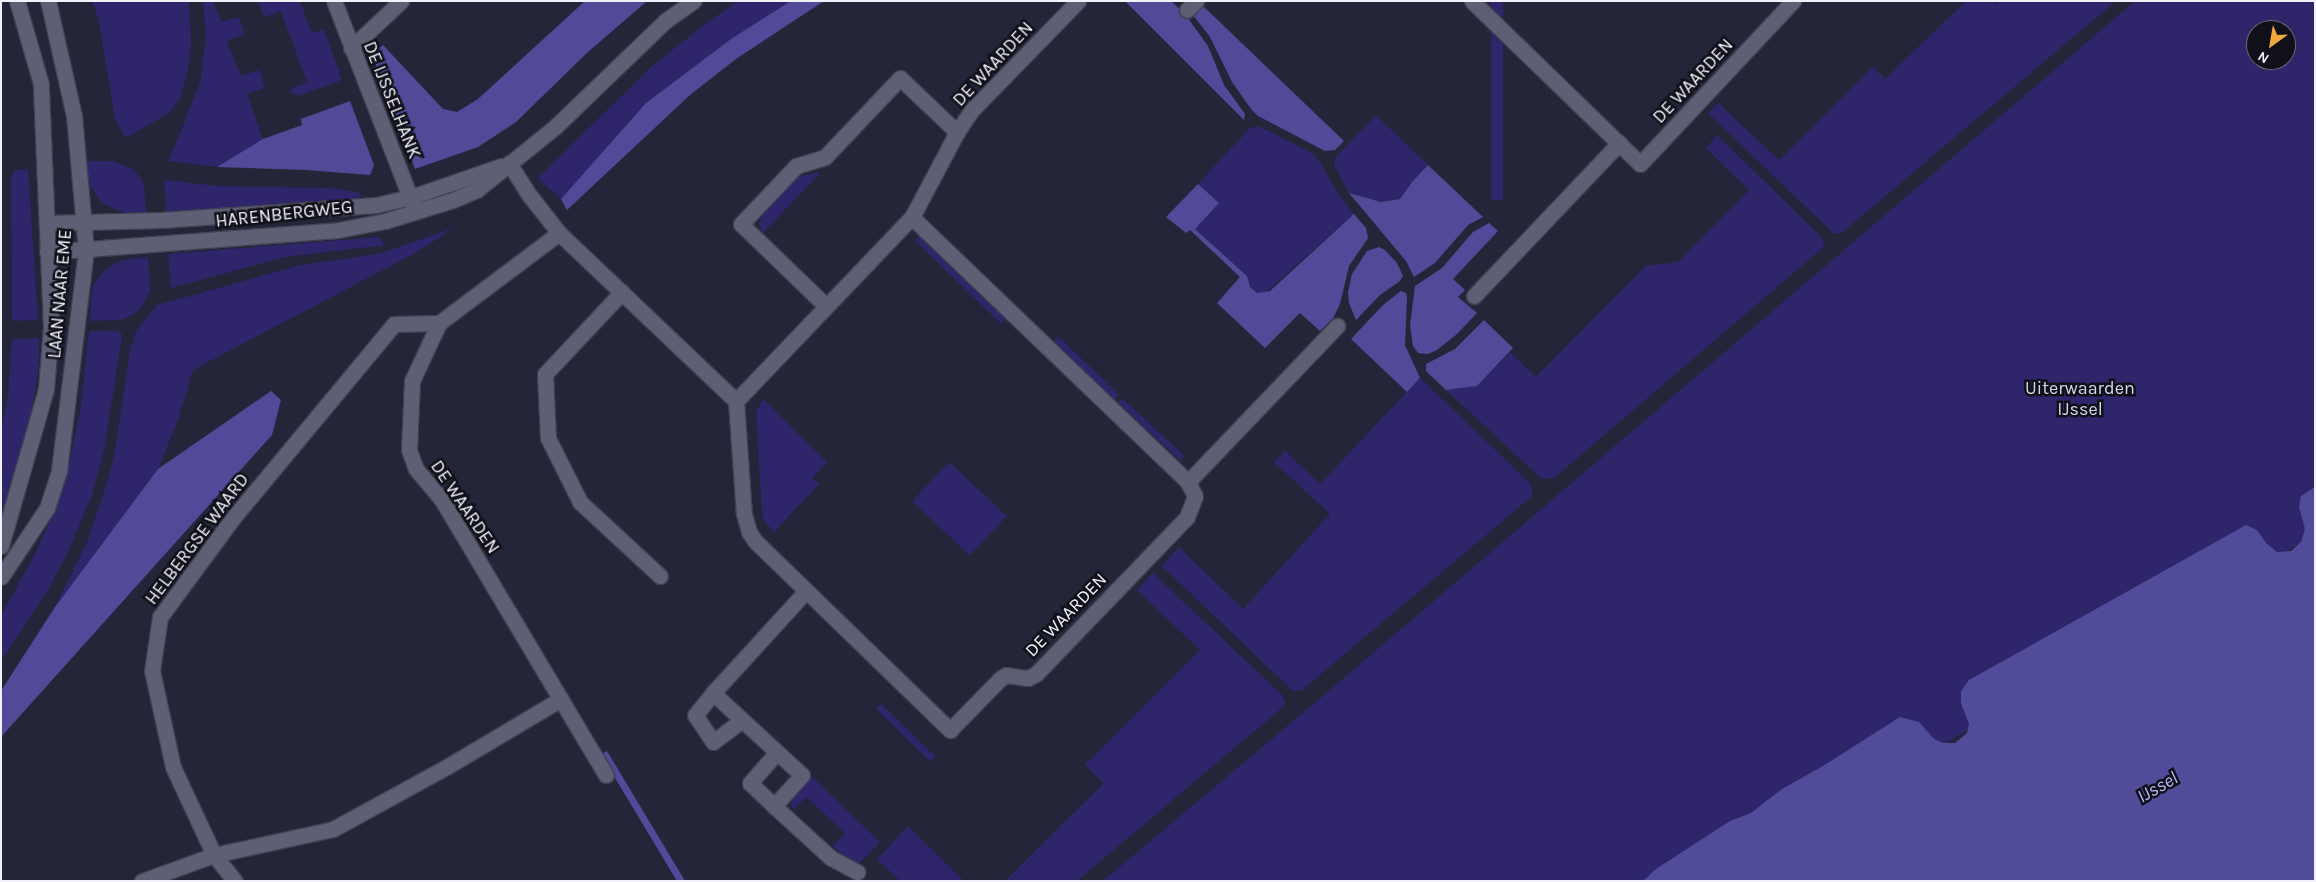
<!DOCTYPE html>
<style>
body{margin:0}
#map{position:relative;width:2316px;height:882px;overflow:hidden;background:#252539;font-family:Karla,sans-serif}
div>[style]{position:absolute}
.green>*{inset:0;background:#2e256a;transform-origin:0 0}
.forest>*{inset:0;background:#504a98;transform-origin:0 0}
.water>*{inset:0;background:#514c99}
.roads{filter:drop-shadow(1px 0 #414051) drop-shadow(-1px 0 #414051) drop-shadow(0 1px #414051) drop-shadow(0 -1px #414051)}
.minor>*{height:15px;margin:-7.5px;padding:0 7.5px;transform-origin:7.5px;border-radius:7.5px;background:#5e5e75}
span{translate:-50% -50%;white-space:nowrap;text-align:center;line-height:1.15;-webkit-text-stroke:5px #0f1018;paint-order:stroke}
.street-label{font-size:18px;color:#f2f2fd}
.park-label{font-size:18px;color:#d6d7ed}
.water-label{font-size:19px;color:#bbbbfd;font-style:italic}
.frame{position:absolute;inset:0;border:2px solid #f2f2fd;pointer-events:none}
.north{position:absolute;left:2246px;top:20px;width:50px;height:50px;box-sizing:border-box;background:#0f1018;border:1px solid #6a6a74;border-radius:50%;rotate:212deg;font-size:14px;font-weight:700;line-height:20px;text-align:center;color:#f2f2fd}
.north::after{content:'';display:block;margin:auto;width:18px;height:22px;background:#eea83c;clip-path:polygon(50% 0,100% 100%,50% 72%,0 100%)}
</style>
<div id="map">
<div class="green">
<div style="clip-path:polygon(92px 1px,189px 1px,191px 45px,188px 71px,180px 99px,169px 113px,126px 138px,115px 119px,99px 21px)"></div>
<div style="clip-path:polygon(203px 1px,213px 1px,221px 22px,239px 17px,245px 34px,227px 41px,241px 76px,259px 70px,265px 88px,247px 94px,263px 139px,217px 167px,169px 161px,200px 83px,206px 36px)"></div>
<div style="clip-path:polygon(258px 1px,300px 1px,312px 33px,324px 29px,342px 80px,298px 96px,291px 92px,290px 89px,307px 82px,281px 11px,264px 17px)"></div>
<div style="clip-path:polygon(738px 1px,791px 1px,731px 39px,646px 103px,561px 199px,538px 178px,651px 67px,705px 24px)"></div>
<div style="left:1491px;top:1px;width:12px;height:199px"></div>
<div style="clip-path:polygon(1966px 1px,1991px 1px,1995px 5px,1998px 1px,2116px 1px,1844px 231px,1838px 234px,1832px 232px,1708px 113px,1718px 103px,1779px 160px,1873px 67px,1885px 79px)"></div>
<div style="clip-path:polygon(evenodd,2135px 1px,2315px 1px,2315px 535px,1957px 736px,1731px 881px,1103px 881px,1317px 701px,2135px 1px,2256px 30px,2286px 30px,2286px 60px,2256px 60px,2256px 30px)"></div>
<div style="clip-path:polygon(1376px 115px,1428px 165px,1412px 182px,1400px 199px,1381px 202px,1349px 193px,1334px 165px,1336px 157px)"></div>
<div style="clip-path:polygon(1259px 126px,1313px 154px,1321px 163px,1337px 192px,1354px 214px,1264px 294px,1257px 293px,1250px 287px,1247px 276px,1194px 229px,1219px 203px,1198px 184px,1250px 128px)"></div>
<div style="clip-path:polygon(1717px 135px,1821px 237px,1825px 246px,1554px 478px,1542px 479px,1446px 390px,1477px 386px,1510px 352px,1536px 377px,1646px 266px,1678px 262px,1749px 190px,1706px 148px)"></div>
<div style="clip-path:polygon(87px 161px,114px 161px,132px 169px,141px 178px,144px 187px,146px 213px,124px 213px,102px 203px,90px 186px,85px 163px)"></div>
<div style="clip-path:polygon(28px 169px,38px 320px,12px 321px,11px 178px,15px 170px)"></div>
<div style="clip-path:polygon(818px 172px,819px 174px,763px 233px,759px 224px,762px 215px,798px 177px)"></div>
<div style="clip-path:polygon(164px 180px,218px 186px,328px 188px,359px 192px,362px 197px,349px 201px,166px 212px)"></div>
<div style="clip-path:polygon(454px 228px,417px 252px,193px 370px,179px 417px,158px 469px,55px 607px,88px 540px,108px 479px,114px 456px,130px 352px,136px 331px,157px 305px,297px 266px,381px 253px)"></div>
<div style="left:919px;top:236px;width:120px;height:6px;rotate:44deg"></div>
<div style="clip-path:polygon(379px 237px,385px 245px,285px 257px,171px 288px,168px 254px)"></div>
<div style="clip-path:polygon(148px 257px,150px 290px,142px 307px,134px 314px,121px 320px,90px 321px,92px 290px,96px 280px,106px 269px,123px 260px)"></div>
<div style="clip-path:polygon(89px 331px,116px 331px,121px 333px,122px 337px,104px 450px,92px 495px,67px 554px,46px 593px,1px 661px,1px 616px,36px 552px,56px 507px,69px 463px,80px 412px)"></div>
<div style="left:1058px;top:336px;width:85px;height:7px;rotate:44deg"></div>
<div style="clip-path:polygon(39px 338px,39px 365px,30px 421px,1px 528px,1px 431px,8px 396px,12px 339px)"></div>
<div style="clip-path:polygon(1420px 378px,1529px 482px,1533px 493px,1530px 498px,1302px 690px,1293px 691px,1162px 566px,1179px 547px,1243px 609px,1330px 514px,1274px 462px,1285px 451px,1320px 484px)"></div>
<div style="left:1122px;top:398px;width:85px;height:6px;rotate:43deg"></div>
<div style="clip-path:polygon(763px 399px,827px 462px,812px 478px,819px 484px,774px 532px,765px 522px,762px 512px,756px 412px)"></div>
<div style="left:949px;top:462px;width:79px;height:54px;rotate:43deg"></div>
<div style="clip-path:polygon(1153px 573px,1282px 695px,1285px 702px,1284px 706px,1077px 881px,1005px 881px,1104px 783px,1085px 765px,1200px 650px,1137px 590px)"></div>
<div style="left:881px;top:704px;width:76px;height:7px;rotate:44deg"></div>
<div style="clip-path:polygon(809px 774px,880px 842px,859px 864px,846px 859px,833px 846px,845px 833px,806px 797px,794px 809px,791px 806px,793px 792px)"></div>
<div style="clip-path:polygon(908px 826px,964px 881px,900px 881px,877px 859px)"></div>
</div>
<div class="forest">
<div style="clip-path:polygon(585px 1px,647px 1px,588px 52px,516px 122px,478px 147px,415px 169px,372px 55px,383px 45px,443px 109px,457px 112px,478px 99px)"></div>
<div style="clip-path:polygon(791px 1px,824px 1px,736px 59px,690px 95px,567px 210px,561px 199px,646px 103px,731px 39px)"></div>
<div style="clip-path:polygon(1125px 1px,1171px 1px,1185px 14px,1208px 46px,1224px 85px,1245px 114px,1244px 120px)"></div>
<div style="clip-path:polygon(1202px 5px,1344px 141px,1335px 150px,1325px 151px,1258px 116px,1251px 109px,1232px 82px,1210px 37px,1193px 15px)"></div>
<div style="clip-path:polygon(350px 101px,374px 165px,370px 175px,306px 170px,217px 167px,263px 139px,302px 125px,301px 119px)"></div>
<div style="clip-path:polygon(1428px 165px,1483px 217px,1468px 225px,1435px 263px,1414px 277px,1406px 261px,1349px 193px,1381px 202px,1400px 199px,1412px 182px)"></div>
<div style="clip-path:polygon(1198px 184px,1219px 203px,1195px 229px,1247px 276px,1250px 287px,1257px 293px,1270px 291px,1354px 214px,1366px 228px,1368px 238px,1349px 266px,1340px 304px,1333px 318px,1320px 331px,1300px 313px,1265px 348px,1217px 303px,1240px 277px,1190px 230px,1186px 233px,1166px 217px)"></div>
<div style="clip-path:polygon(1489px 223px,1498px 231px,1453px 279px,1465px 290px,1458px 297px,1477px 313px,1457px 334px,1437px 350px,1428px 354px,1418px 353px,1413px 346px,1410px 325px,1415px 286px,1442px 268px,1473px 232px)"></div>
<div style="clip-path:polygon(1379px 247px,1385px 250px,1397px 263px,1403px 276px,1400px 281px,1380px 295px,1356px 320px,1349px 303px,1348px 292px,1352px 274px,1367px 251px)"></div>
<div style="clip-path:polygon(1401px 291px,1406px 293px,1407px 297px,1405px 345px,1420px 378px,1407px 392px,1351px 339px,1383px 305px)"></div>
<div style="clip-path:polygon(1484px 320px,1513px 348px,1477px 386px,1446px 390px,1426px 371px,1426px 364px,1455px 349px)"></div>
<div style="clip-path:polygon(271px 391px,281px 400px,272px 435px,1px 737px,1px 691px,55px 607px,158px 469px)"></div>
<div style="left:607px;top:751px;width:151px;height:7px;rotate:59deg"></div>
</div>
<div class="water">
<div style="clip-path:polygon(2315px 487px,2315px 881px,1643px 881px,1656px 869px,1730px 821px,1751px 813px,1782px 789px,1823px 766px,1900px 717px,1919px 722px,1934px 739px,1943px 743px,1955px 743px,1967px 733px,1969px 724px,1961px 703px,1961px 691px,1969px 680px,2246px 525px,2257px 530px,2266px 543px,2277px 552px,2291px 551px,2301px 542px,2305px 529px,2299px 507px,2301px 496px)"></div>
</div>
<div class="roads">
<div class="minor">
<div style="left:334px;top:1px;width:219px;rotate:68.8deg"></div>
<div style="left:1472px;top:1px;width:234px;rotate:44.1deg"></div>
<div style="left:1640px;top:164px;width:224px;rotate:-46.8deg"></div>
<div style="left:1187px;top:10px;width:13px;rotate:-45deg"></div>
<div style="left:351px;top:48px;width:69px;rotate:-43.2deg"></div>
<div style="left:509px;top:163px;width:39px;rotate:58deg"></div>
<div style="left:530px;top:196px;width:47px;rotate:51.9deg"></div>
<div style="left:559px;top:233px;width:244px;rotate:43.5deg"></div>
<div style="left:736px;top:401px;width:113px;rotate:86deg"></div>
<div style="left:744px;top:514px;width:19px;rotate:74deg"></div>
<div style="left:749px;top:532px;width:11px;rotate:56deg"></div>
<div style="left:755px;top:541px;width:272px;rotate:44.1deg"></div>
<div style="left:950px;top:730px;width:71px;rotate:-45.6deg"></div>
<div style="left:1000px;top:679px;width:7px;rotate:-34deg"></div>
<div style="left:1006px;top:675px;width:22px;rotate:8deg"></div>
<div style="left:1028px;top:678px;width:9px;rotate:-27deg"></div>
<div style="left:1036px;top:674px;width:218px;rotate:-46.1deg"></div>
<div style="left:1187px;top:517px;width:22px;rotate:-69deg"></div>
<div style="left:1195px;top:496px;width:16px;rotate:-117deg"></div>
<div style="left:1188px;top:482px;width:383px;rotate:-136.2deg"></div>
<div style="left:47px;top:223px;width:114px;rotate:-1.5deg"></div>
<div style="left:161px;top:220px;width:216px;rotate:-4deg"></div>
<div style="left:376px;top:205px;width:36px;rotate:-13deg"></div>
<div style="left:411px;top:197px;width:95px;rotate:-19deg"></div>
<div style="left:559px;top:233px;width:150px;rotate:143.1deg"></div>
<div style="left:439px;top:323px;width:64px;rotate:115deg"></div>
<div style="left:412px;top:381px;width:69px;rotate:92.5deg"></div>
<div style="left:409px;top:450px;width:20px;rotate:70deg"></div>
<div style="left:416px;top:469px;width:40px;rotate:50deg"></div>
<div style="left:442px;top:500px;width:320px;rotate:59.2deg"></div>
<div style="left:47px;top:252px;width:292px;rotate:-4.3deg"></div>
<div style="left:338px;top:230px;width:48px;rotate:-10.8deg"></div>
<div style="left:385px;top:221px;width:71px;rotate:-17.2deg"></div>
<div style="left:453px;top:200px;width:26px;rotate:-23deg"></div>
<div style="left:477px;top:190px;width:102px;rotate:-39deg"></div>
<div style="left:556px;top:126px;width:151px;rotate:-43.9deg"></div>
<div style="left:665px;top:21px;width:35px;rotate:-35deg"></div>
<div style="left:622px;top:292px;width:112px;rotate:133.2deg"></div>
<div style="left:545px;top:374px;width:64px;rotate:87.3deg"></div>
<div style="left:548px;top:438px;width:72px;rotate:63.4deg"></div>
<div style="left:580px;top:502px;width:109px;rotate:42.8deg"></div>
<div style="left:1474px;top:296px;width:211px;rotate:-46.5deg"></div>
<div style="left:826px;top:306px;width:118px;rotate:-136deg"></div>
<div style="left:741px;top:224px;width:80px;rotate:-46.5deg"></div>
<div style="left:796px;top:166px;width:30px;rotate:-17deg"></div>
<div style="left:825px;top:157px;width:109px;rotate:-46.5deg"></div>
<div style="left:900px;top:78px;width:79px;rotate:43.5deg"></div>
<div style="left:736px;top:401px;width:255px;rotate:-46.3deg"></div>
<div style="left:912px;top:217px;width:96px;rotate:-62.1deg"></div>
<div style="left:957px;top:132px;width:27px;rotate:-56deg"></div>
<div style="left:972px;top:110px;width:152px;rotate:-45.8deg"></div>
<div style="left:1188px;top:482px;width:216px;rotate:-46.3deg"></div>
<div style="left:1px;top:546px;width:163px;rotate:-74deg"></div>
<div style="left:46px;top:389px;width:62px;rotate:-85.4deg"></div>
<div style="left:51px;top:327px;width:243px;rotate:-92.4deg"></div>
<div style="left:41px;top:84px;width:86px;rotate:-106.1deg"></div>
<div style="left:1px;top:577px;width:83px;rotate:-56.3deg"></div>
<div style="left:47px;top:508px;width:40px;rotate:-72deg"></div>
<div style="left:59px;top:470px;width:222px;rotate:-83deg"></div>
<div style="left:86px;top:250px;width:135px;rotate:-95.1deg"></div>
<div style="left:74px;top:116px;width:118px;rotate:-102.7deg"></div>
<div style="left:806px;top:591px;width:138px;rotate:132.4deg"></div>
<div style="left:713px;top:693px;width:121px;rotate:42.7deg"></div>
<div style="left:802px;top:775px;width:42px;rotate:132.1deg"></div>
<div style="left:774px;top:806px;width:77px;rotate:42.4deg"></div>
<div style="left:831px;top:858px;width:30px;rotate:28deg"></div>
<div style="left:713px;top:693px;width:28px;rotate:129deg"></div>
<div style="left:695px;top:715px;width:32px;rotate:56deg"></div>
<div style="left:713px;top:742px;width:36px;rotate:-37deg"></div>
<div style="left:774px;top:806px;width:33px;rotate:-136deg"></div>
<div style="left:750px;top:783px;width:41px;rotate:-48.9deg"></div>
<div style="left:142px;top:881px;width:77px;rotate:-19.9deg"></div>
<div style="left:214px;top:855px;width:122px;rotate:-12.3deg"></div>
<div style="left:333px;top:829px;width:131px;rotate:-28.7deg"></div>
<div style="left:448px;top:766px;width:131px;rotate:-30.7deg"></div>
<div style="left:235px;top:881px;width:33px;rotate:-129deg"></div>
<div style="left:214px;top:855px;width:97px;rotate:-115deg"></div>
<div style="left:173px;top:767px;width:98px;rotate:-102.3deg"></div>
<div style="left:152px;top:671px;width:55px;rotate:-81.6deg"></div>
<div style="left:160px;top:617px;width:123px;rotate:-53.6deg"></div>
<div style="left:233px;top:518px;width:252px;rotate:-50.3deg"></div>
<div style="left:394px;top:324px;width:45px;rotate:-1.3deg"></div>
</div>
</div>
<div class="street-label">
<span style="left:993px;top:64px;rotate:-47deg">DE WAARDEN</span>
<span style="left:1693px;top:81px;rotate:-47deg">DE WAARDEN</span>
<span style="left:392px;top:100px;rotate:68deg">DE IJSSELHANK</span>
<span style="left:284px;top:214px;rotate:-6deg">HARENBERGWEG</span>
<span style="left:60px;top:294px;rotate:-85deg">LAAN NAAR EME</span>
<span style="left:465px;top:507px;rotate:56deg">DE WAARDEN</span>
<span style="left:197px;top:539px;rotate:-53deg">HELBERGSE WAARD</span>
<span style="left:1066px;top:615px;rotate:-46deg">DE WAARDEN</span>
</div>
<div class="park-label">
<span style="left:2080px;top:399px">Uiterwaarden<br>IJssel</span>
</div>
<div class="water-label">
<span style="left:2158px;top:788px;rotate:-30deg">IJssel</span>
</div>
<div class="frame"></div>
<div class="north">N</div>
</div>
